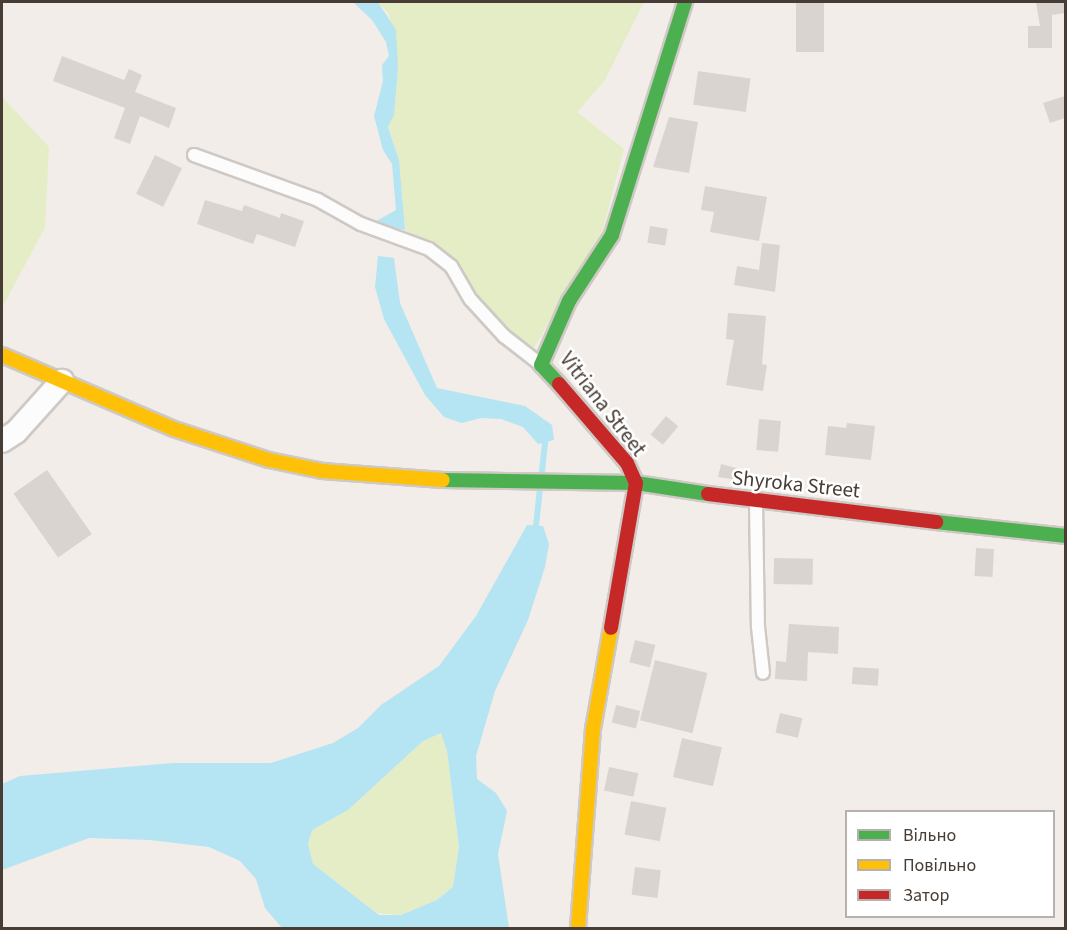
<!DOCTYPE html>
<meta charset="utf-8">
<style>
body{margin:0}
#map{position:relative;width:1067px;height:930px;overflow:hidden;background:#f2ede8;font-family:"Source Sans 3",sans-serif}
div>[style]{position:absolute}
.green>*{inset:0;background:#e4edc6}
.water>*{inset:0;background:#b5e4f3}
.stream>*{height:6px;margin:-3px;padding:0 3px;transform-origin:3px;border-radius:3px;background:#b5e4f3}
.building>*{inset:0;background:#dad4d0;transform-origin:0 0}
.roads{filter:drop-shadow(2px 0 #cec9c4) drop-shadow(-2px 0 #cec9c4) drop-shadow(0 2px #cec9c4) drop-shadow(0 -2px #cec9c4)}
.lane>*{height:12px;margin:-6px;padding:0 6px;transform-origin:6px;border-radius:6px;background:#fdfcfc}
.street>*{height:22px;margin:-11px;padding:0 11px;transform-origin:11px;border-radius:11px;background:#fdfcfc}
.fast>*{height:14px;margin:-7px;padding:0 7px;transform-origin:7px;border-radius:7px;background:#4caf50}
.slow>*{height:14px;margin:-7px;padding:0 7px;transform-origin:7px;border-radius:7px;background:#ffc107}
.jam>*{height:14px;margin:-7px;padding:0 7px;transform-origin:7px;border-radius:7px;background:#c62828}
span{translate:-50% -50%;white-space:nowrap;text-align:center;line-height:1.15;-webkit-text-stroke:5px #fff;paint-order:stroke}
.street-label{font-size:21px;color:#483d34}
.frame{position:absolute;inset:0;border:3px solid #483d34;pointer-events:none}
.legend{position:absolute;left:845px;top:810px;width:210px;height:108px;box-sizing:border-box;background:#fff;border:2px solid #b6b1ae;margin:0;padding:8px 10px;list-style:none;font-size:18px;color:#483d34}
.legend li{display:flex;align-items:center;gap:12px;height:30px}
.legend b{width:30px;border:2px solid #b6b1ae}
</style>
<div id="map">
<div class="green">
<div style="clip-path:polygon(378px 2px,644px 2px,605px 80px,577px 112px,624px 149px,603px 229px,534px 348px,516px 340px,494px 318px,437px 247px,405px 230px,399px 160px,388px 126px,394px 115px,398px 69px,389px 14px)"></div>
<div style="clip-path:polygon(2px 97px,49px 147px,45px 227px,2px 308px)"></div>
<div style="clip-path:polygon(441px 733px,447px 751px,459px 847px,453px 887px,437px 900px,400px 915px,377px 913px,313px 864px,308px 844px,312px 830px,348px 810px,423px 741px)"></div>
</div>
<div class="water">
<div style="clip-path:polygon(353px 2px,378px 2px,396px 30px,398px 69px,394px 115px,388px 127px,399px 160px,405px 230px,373px 223px,396px 210px,392px 164px,383px 150px,374px 116px,383px 81px,382px 65px,389px 56px,386px 42px,372px 20px)"></div>
<div style="clip-path:polygon(378px 256px,394px 258px,400px 303px,437px 388px,525px 406px,552px 425px,554px 440px,538px 444px,523px 427px,501px 419px,481px 418px,462px 423px,444px 417px,425px 395px,384px 319px,375px 287px)"></div>
<div style="clip-path:polygon(evenodd,527px 525px,543px 526px,549px 544px,545px 567px,528px 620px,495px 691px,476px 756px,477px 779px,496px 793px,507px 811px,498px 854px,509px 928px,282px 928px,265px 908px,256px 879px,240px 861px,209px 847px,150px 840px,89px 838px,2px 870px,2px 784px,20px 776px,173px 763px,271px 763px,333px 743px,358px 728px,381px 705px,439px 666px,476px 616px,527px 525px,441px 733px,447px 751px,459px 847px,453px 887px,437px 900px,401px 915px,379px 915px,313px 864px,308px 844px,312px 830px,348px 810px,423px 741px,441px 733px)"></div>
</div>
<div class="stream">
<div style="left:542px;top:471px;width:29px;rotate:-84deg"></div>
<div style="left:536px;top:526px;width:36px;rotate:-84deg"></div>
</div>
<div class="building">
<div style="left:796px;top:2px;width:28px;height:50px"></div>
<div style="clip-path:polygon(1036px 2px,1065px 2px,1065px 13px,1052px 15px,1052px 48px,1028px 48px,1028px 26px,1040px 26px)"></div>
<div style="clip-path:polygon(62px 56px,124px 80px,129px 69px,142px 75px,135px 92px,176px 108px,169px 128px,140px 116px,130px 144px,114px 138px,125px 108px,53px 81px)"></div>
<div style="left:698px;top:71px;width:53px;height:34px;rotate:8deg"></div>
<div style="clip-path:polygon(1065px 96px,1065px 118px,1050px 123px,1043px 103px)"></div>
<div style="clip-path:polygon(669px 117px,698px 122px,689px 173px,653px 167px)"></div>
<div style="left:155px;top:155px;width:30px;height:43px;rotate:26deg"></div>
<div style="clip-path:polygon(705px 186px,767px 197px,759px 241px,710px 232px,714px 212px,701px 210px)"></div>
<div style="clip-path:polygon(205px 200px,242px 211px,244px 205px,280px 218px,281px 213px,304px 221px,295px 247px,257px 234px,253px 244px,197px 224px)"></div>
<div style="left:650px;top:226px;width:18px;height:17px;rotate:9deg"></div>
<div style="clip-path:polygon(762px 243px,780px 245px,775px 292px,734px 285px,737px 266px,759px 270px)"></div>
<div style="clip-path:polygon(728px 313px,766px 316px,762px 364px,767px 365px,763px 391px,726px 385px,734px 340px,726px 339px)"></div>
<div style="left:666px;top:416px;width:16px;height:24px;rotate:40deg"></div>
<div style="left:759px;top:419px;width:22px;height:31px;rotate:5deg"></div>
<div style="clip-path:polygon(847px 423px,875px 426px,871px 460px,825px 455px,828px 426px,846px 428px)"></div>
<div style="clip-path:polygon(721px 464px,740px 469px,737px 480px,718px 477px)"></div>
<div style="left:47px;top:470px;width:78px;height:41px;rotate:55deg"></div>
<div style="left:976px;top:548px;width:18px;height:28px;rotate:3deg"></div>
<div style="left:774px;top:558px;width:39px;height:26px;rotate:1deg"></div>
<div style="clip-path:polygon(789px 624px,839px 627px,838px 654px,808px 652px,807px 681px,775px 679px,776px 661px,786px 662px)"></div>
<div style="left:635px;top:640px;width:21px;height:23px;rotate:14deg"></div>
<div style="left:655px;top:660px;width:54px;height:62px;rotate:14deg"></div>
<div style="left:853px;top:667px;width:26px;height:17px;rotate:4deg"></div>
<div style="left:616px;top:705px;width:25px;height:18px;rotate:14deg"></div>
<div style="left:780px;top:713px;width:23px;height:20px;rotate:13deg"></div>
<div style="left:682px;top:738px;width:41px;height:40px;rotate:13deg"></div>
<div style="left:609px;top:767px;width:30px;height:24px;rotate:12deg"></div>
<div style="left:631px;top:801px;width:36px;height:34px;rotate:11deg"></div>
<div style="left:635px;top:867px;width:26px;height:28px;rotate:7deg"></div>
</div>
<div class="roads">
<div class="lane">
<div style="left:194px;top:155px;width:132px;rotate:19.9deg"></div>
<div style="left:318px;top:200px;width:49px;rotate:29.2deg"></div>
<div style="left:361px;top:224px;width:72px;rotate:20.2deg"></div>
<div style="left:429px;top:249px;width:28px;rotate:38deg"></div>
<div style="left:451px;top:266px;width:39px;rotate:60deg"></div>
<div style="left:471px;top:300px;width:49px;rotate:47.5deg"></div>
<div style="left:504px;top:336px;width:46px;rotate:37.9deg"></div>
<div style="left:756px;top:503px;width:124px;rotate:89.1deg"></div>
<div style="left:758px;top:627px;width:46px;rotate:83.8deg"></div>
</div>
<div class="street">
<div style="left:2px;top:441px;width:17px;rotate:-33deg"></div>
<div style="left:16px;top:432px;width:69px;rotate:-48deg"></div>
</div>
<div class="fast">
<div style="left:559px;top:384px;width:26px;rotate:-133deg"></div>
<div style="left:541px;top:365px;width:70px;rotate:-66.4deg"></div>
<div style="left:569px;top:301px;width:79px;rotate:-56.9deg"></div>
<div style="left:612px;top:235px;width:244px;rotate:-72.6deg"></div>
<div style="left:443px;top:480px;width:193px;rotate:0.9deg"></div>
<div style="left:636px;top:483px;width:73px;rotate:8.7deg"></div>
<div style="left:936px;top:522px;width:131px;rotate:6.1deg"></div>
</div>
<div class="slow">
<div style="left:2px;top:355px;width:187px;rotate:23.3deg"></div>
<div style="left:174px;top:429px;width:100px;rotate:18.1deg"></div>
<div style="left:269px;top:460px;width:54px;rotate:11.7deg"></div>
<div style="left:322px;top:471px;width:121px;rotate:4.3deg"></div>
<div style="left:578px;top:928px;width:200px;rotate:-85.7deg"></div>
<div style="left:593px;top:729px;width:103px;rotate:-79.9deg"></div>
</div>
<div class="jam">
<div style="left:559px;top:384px;width:104px;rotate:49.3deg"></div>
<div style="left:627px;top:463px;width:22px;rotate:66deg"></div>
<div style="left:636px;top:483px;width:147px;rotate:99.8deg"></div>
<div style="left:708px;top:494px;width:230px;rotate:7deg"></div>
</div>
</div>
<div class="street-label">
<span style="left:603px;top:404px;rotate:52deg">Vitriana Street</span>
<span style="left:796px;top:484px;rotate:6deg">Shyroka Street</span>
</div>
<div class="frame"></div>
<ul class="legend">
<li><b style="height:8px;background:#4caf50"></b>Вільно</li>
<li><b style="height:8px;background:#ffc107"></b>Повільно</li>
<li><b style="height:8px;background:#c62828"></b>Затор</li>
</ul>
</div>
